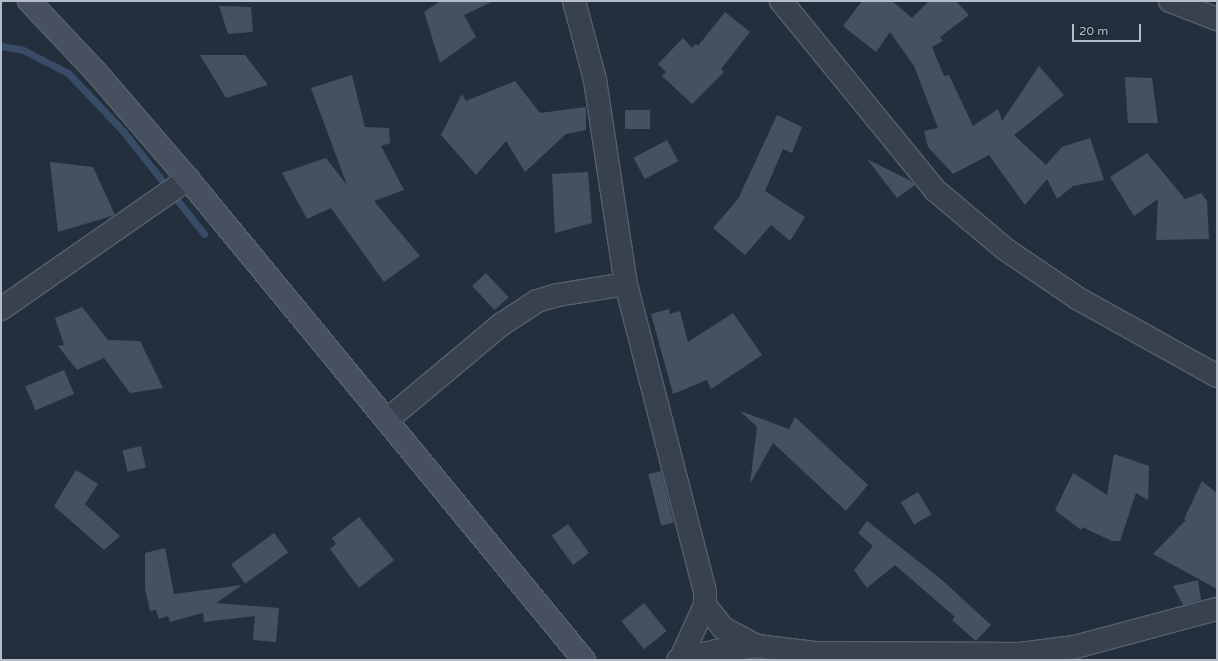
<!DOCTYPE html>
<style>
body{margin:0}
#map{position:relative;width:1218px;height:661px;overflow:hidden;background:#242f3e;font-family:"Varela Round",sans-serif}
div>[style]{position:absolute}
.stream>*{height:7px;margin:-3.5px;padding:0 3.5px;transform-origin:3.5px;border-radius:3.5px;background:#394c67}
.building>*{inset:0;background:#455162;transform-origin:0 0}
.roads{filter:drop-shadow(1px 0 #565f6c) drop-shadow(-1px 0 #565f6c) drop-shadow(0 1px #565f6c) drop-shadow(0 -1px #565f6c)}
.street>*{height:22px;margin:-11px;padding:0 11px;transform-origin:11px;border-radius:11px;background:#38414e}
.secondary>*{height:22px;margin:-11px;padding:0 11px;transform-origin:11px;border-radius:11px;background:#465061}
span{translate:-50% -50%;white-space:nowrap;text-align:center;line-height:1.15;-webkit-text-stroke:3.5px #1d2633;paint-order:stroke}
.frame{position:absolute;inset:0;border:2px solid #b4bcc9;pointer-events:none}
.scale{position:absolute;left:1072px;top:24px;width:69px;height:18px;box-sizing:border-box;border:2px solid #b4bcc9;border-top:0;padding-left:5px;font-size:12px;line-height:14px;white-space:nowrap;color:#b4bcc9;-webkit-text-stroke:3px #1d2633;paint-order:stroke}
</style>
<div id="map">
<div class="stream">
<div style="left:1px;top:46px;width:22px;rotate:10deg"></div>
<div style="left:23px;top:50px;width:51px;rotate:27.1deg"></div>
<div style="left:68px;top:73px;width:80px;rotate:46.5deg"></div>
<div style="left:123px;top:131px;width:131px;rotate:51.8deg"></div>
</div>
<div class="building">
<div style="clip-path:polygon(440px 1px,494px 1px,464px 15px,476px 37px,440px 63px,424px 12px)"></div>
<div style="clip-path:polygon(862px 1px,892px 1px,912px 18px,929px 1px,956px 1px,969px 15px,940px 37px,943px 41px,932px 47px,944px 76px,949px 75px,973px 126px,998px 109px,1002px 121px,1039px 66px,1064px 95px,1014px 135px,1046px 165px,1062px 147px,1090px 138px,1104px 180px,1073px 186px,1057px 199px,1047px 179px,1025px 205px,989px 155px,953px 174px,928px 147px,924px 131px,938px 128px,914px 66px,890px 32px,876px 52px,843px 26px)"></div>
<div style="clip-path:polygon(219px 6px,251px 7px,253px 32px,228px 34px)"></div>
<div style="clip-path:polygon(725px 12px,750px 32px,721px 69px,724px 72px,692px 104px,662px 76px,666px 72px,658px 64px,683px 38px,692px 48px,696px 44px,698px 46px)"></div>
<div style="clip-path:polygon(200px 55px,245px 55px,268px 85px,226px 98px)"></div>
<div style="clip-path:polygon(352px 75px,365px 127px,389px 128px,390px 143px,381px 146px,404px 190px,374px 201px,420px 256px,384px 282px,331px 208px,307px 219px,282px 173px,326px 158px,347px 185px,311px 88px)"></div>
<div style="clip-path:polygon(1125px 77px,1152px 78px,1158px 123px,1128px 123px)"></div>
<div style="clip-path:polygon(515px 81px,540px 113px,586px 107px,586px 130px,566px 134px,525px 172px,506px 141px,476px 175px,441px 135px,462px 94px,466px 101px)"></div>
<div style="left:625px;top:110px;width:25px;height:19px"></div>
<div style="clip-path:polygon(777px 115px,802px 127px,792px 153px,783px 149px,765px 191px,805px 217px,790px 241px,771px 225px,745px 255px,713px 228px,738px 199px)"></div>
<div style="left:667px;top:140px;width:24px;height:38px;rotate:62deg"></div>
<div style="clip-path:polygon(1147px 153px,1185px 199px,1201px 193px,1207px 201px,1209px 239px,1156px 240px,1158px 199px,1134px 216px,1110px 177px)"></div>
<div style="clip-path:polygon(867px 159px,911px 181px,915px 185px,897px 198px)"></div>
<div style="clip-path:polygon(50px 162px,93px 167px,115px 215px,58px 232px)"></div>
<div style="clip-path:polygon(588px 172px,592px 223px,555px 233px,552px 174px)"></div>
<div style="left:486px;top:273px;width:33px;height:19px;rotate:47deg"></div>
<div style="clip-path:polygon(82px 307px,108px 340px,140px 341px,163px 388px,130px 393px,104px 358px,77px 370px,58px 346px,64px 345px,55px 318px)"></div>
<div style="clip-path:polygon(669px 309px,670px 314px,680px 311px,688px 342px,733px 313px,762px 355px,711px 389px,707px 380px,673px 394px,651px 314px)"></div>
<div style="left:64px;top:370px;width:26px;height:42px;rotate:67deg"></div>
<div style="clip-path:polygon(740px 411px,789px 429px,795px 417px,868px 485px,846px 511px,773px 443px,750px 484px,757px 427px)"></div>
<div style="left:141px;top:446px;width:22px;height:19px;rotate:77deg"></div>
<div style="clip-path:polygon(1114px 454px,1149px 466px,1148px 500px,1136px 493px,1120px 541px,1112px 541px,1082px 527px,1081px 530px,1055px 510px,1073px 473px,1107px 495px)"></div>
<div style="clip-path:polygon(76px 470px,98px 484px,85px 504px,120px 536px,104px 550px,54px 506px)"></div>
<div style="left:661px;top:471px;width:53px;height:13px;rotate:76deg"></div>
<div style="clip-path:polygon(1202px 481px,1217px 493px,1217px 589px,1153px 554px,1186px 520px,1184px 519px)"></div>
<div style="left:918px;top:492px;width:26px;height:20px;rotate:59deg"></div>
<div style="clip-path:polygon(359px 517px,394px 560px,359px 588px,330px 549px,336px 544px,332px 538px)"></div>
<div style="clip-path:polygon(867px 521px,942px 580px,991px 625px,976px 641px,952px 620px,955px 617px,895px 565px,867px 588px,854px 570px,873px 546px,858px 533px)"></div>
<div style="left:568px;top:524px;width:36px;height:20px;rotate:54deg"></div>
<div style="left:274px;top:533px;width:24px;height:53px;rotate:54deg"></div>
<div style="clip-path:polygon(165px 548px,174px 594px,242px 585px,216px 603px,279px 608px,276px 642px,253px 640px,255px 616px,204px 622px,203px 613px,170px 622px,168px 616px,159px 619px,156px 610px,150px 611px,145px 589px,145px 553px)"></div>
<div style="clip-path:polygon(1198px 580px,1201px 600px,1183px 605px,1173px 586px)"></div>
<div style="left:644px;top:603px;width:36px;height:29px;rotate:51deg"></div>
</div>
<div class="roads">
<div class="street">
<div style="left:574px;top:1px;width:82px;rotate:75.1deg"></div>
<div style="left:595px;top:80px;width:206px;rotate:81.4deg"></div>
<div style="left:626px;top:284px;width:318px;rotate:75.6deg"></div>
<div style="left:705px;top:592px;width:13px;rotate:90deg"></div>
<div style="left:705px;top:605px;width:58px;rotate:114.4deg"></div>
<div style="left:781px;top:1px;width:244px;rotate:50.8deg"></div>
<div style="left:935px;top:190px;width:92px;rotate:40.1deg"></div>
<div style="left:1005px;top:249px;width:87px;rotate:34.2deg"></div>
<div style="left:1077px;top:298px;width:160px;rotate:29.1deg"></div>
<div style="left:1170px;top:1px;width:50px;rotate:21deg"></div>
<div style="left:1px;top:309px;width:228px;rotate:-34.8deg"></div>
<div style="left:387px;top:420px;width:150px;rotate:-39.9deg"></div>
<div style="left:502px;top:324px;width:42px;rotate:-33.3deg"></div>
<div style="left:537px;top:301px;width:22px;rotate:-16deg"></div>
<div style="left:558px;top:295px;width:69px;rotate:-9.2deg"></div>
<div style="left:705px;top:605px;width:29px;rotate:52deg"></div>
<div style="left:723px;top:628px;width:38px;rotate:28deg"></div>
<div style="left:678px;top:660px;width:39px;rotate:-13deg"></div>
<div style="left:716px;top:651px;width:41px;rotate:-7deg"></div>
<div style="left:757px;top:646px;width:58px;rotate:6.9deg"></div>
<div style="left:815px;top:653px;width:205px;rotate:0.3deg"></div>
<div style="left:1020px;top:654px;width:55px;rotate:-7.3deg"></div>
<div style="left:1075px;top:647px;width:147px;rotate:-15deg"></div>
</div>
<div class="secondary">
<div style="left:29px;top:1px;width:98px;rotate:46.7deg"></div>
<div style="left:96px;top:72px;width:141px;rotate:49.3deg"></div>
<div style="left:188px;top:179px;width:623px;rotate:50.54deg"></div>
</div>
</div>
<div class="frame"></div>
<div class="scale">20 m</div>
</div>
